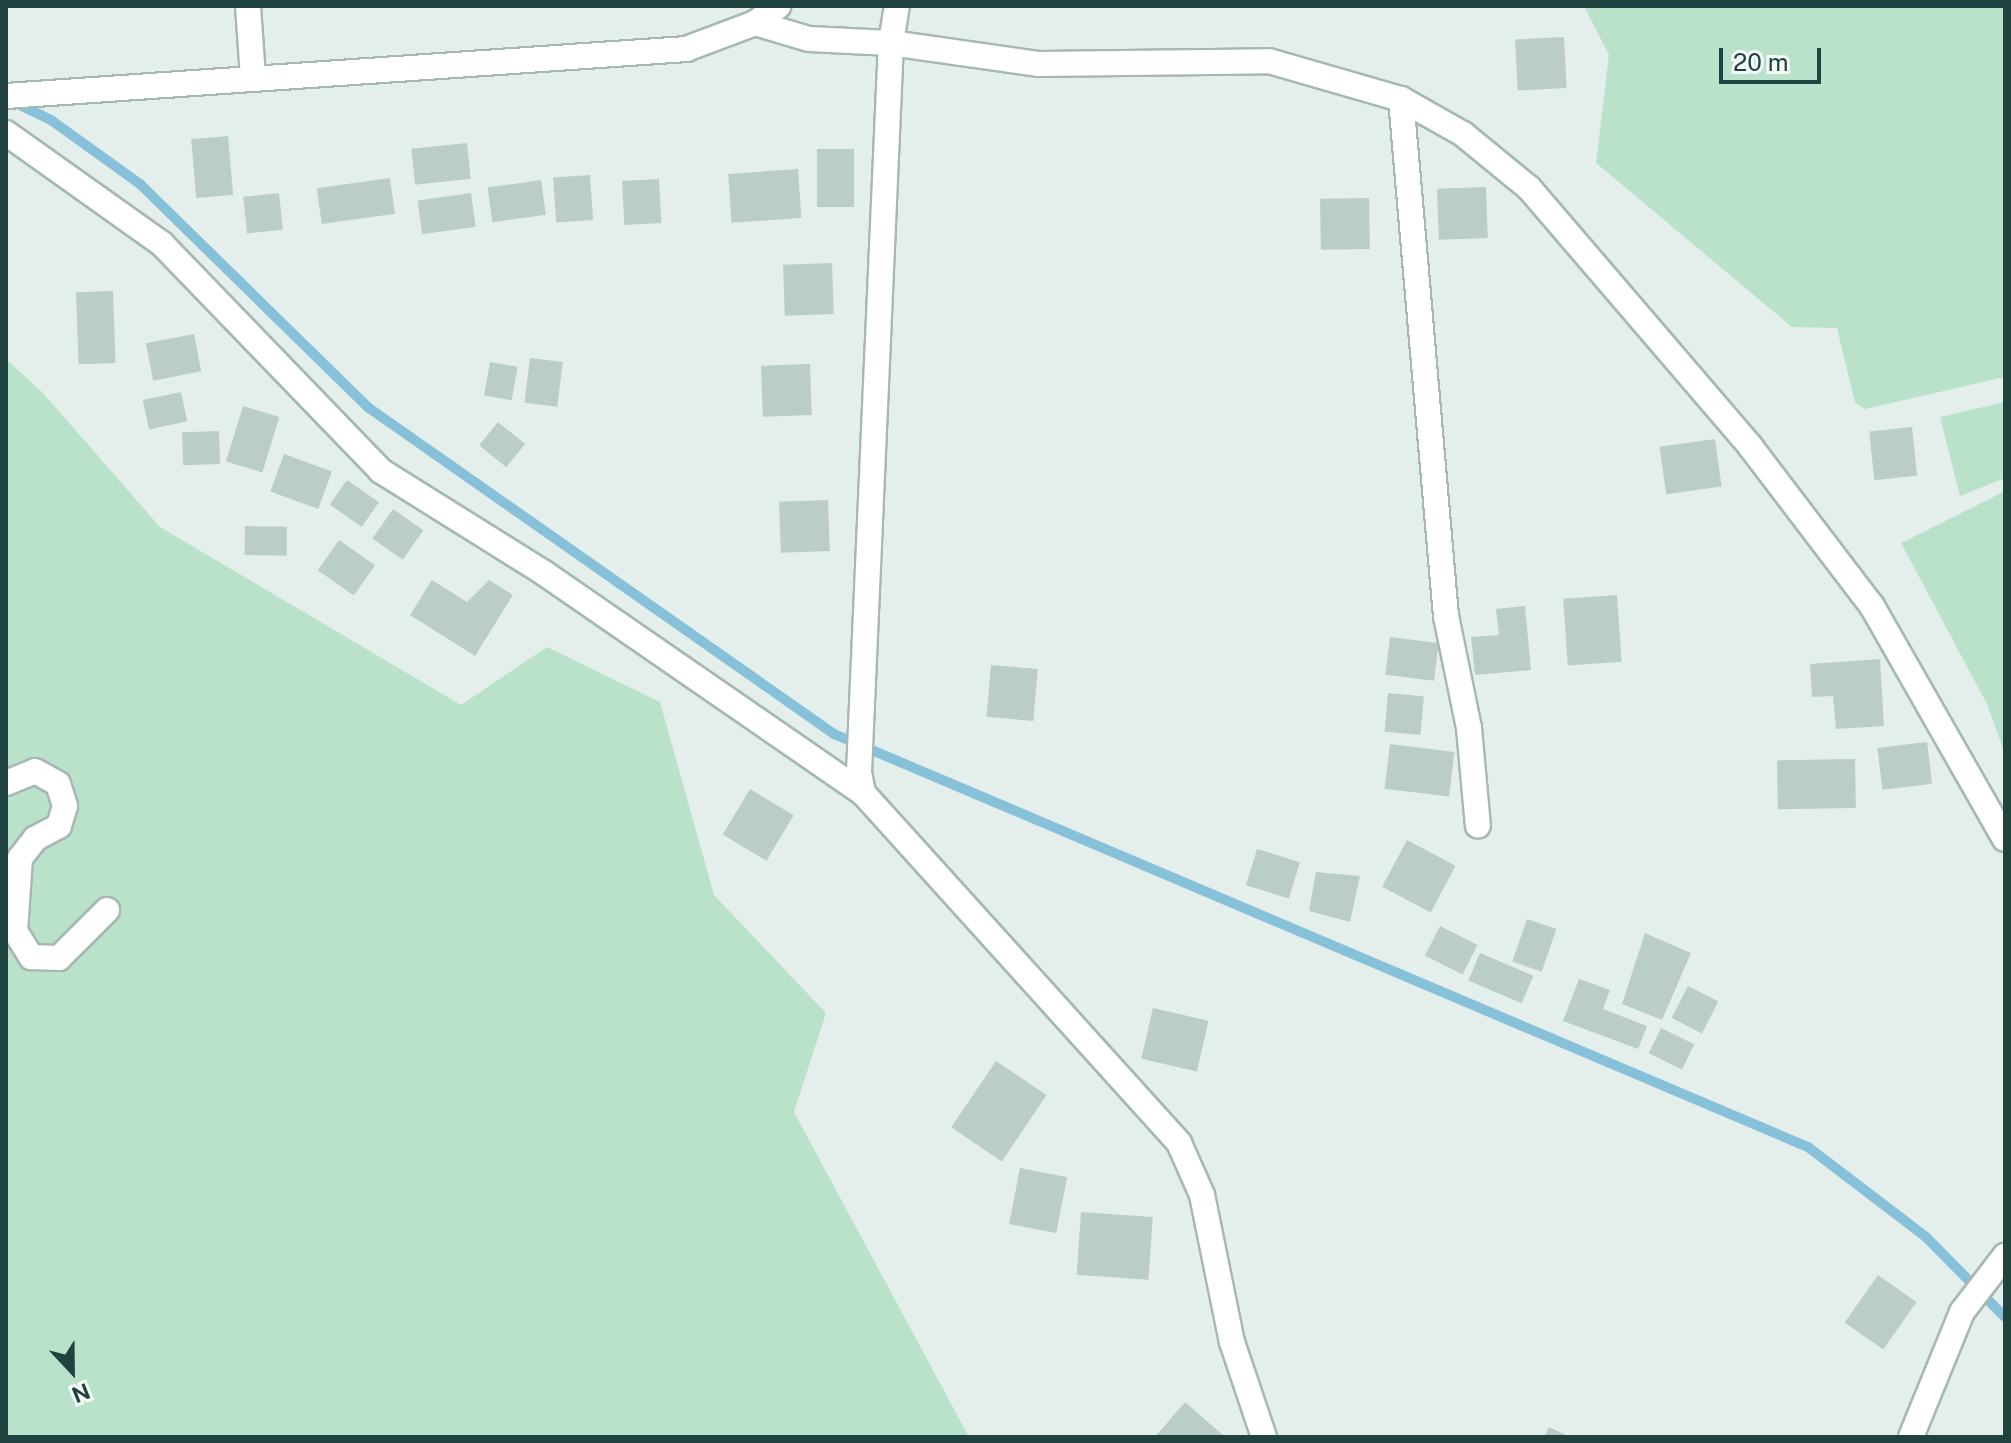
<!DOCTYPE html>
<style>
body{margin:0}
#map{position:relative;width:2011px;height:1443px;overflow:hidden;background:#e4efeb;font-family:"Public Sans",sans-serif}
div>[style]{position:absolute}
.green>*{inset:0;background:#bae2cb}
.stream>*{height:10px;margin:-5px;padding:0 5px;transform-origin:5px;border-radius:5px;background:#86c1d9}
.building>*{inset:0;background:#bbcdc8;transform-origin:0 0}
.roads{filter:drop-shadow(2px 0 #a6b8b4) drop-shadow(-2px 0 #a6b8b4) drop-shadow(0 2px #a6b8b4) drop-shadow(0 -2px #a6b8b4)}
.minor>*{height:24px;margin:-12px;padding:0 12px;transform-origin:12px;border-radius:12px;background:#fff}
.tertiary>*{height:24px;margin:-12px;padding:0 12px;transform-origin:12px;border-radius:12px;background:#fff}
span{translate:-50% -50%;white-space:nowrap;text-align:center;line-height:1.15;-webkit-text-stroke:8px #f5fbf9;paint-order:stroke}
.frame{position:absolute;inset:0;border:8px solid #21433f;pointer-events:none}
.north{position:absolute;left:32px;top:1331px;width:80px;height:80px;-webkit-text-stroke:6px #f5fbf9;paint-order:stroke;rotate:158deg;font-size:22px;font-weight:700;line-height:32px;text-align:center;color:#21433f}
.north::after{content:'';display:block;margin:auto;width:28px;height:36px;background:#21433f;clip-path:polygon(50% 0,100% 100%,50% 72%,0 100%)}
.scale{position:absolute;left:1719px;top:48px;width:102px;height:36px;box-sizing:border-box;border:4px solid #21433f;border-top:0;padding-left:10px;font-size:24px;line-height:28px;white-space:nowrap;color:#21433f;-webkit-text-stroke:6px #f5fbf9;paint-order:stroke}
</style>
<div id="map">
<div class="green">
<div style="clip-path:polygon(1584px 6px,2005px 6px,2005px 377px,1865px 409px,1855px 403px,1837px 328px,1792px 327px,1596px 163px,1609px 55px)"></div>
<div style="clip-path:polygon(6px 359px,43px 393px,160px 527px,461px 705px,547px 647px,660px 702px,714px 895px,826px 1013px,794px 1112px,969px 1437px,6px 1437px)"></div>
<div style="clip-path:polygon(2005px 402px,2005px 478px,1960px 496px,1940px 417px)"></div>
<div style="clip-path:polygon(2005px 491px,2005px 754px,1987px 704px,1901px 543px)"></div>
</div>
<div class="stream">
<div style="left:14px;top:102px;width:41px;rotate:25.9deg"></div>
<div style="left:51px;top:120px;width:110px;rotate:35.7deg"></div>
<div style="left:140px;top:184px;width:320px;rotate:44.4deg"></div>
<div style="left:369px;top:408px;width:568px;rotate:35.03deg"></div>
<div style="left:834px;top:734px;width:1058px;rotate:22.98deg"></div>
<div style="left:1808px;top:1147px;width:148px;rotate:37.3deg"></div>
<div style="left:1926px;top:1237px;width:112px;rotate:45.4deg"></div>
</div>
<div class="building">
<div style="left:1564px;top:37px;width:51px;height:49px;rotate:87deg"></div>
<div style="left:228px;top:136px;width:59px;height:37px;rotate:85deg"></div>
<div style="left:467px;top:143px;width:36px;height:56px;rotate:84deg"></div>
<div style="left:817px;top:149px;width:37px;height:58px"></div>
<div style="left:798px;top:169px;width:49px;height:70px;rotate:86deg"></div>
<div style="left:590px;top:175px;width:45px;height:37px;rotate:86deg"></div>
<div style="left:390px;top:178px;width:36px;height:74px;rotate:82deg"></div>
<div style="left:659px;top:179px;width:44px;height:37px;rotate:87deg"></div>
<div style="left:541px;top:180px;width:35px;height:54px;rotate:82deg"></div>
<div style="left:1486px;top:187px;width:51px;height:49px;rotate:88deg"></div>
<div style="left:279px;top:193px;width:37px;height:36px;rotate:84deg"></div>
<div style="left:471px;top:193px;width:34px;height:54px;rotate:82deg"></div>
<div style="left:1369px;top:198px;width:51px;height:49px;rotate:89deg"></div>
<div style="left:832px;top:263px;width:51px;height:49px;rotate:88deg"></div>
<div style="left:113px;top:291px;width:72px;height:37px;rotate:88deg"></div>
<div style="left:194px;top:334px;width:38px;height:49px;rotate:79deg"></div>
<div style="left:530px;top:358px;width:33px;height:45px;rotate:7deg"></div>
<div style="left:490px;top:362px;width:28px;height:34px;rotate:10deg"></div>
<div style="left:810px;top:364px;width:51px;height:49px;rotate:88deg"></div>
<div style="left:181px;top:392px;width:30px;height:39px;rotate:78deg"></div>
<div style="left:243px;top:406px;width:38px;height:58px;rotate:17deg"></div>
<div style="left:498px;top:422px;width:35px;height:30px;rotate:39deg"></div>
<div style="left:1912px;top:427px;width:49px;height:43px;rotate:84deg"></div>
<div style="left:219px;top:431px;width:33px;height:37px;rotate:88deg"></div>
<div style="left:1715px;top:439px;width:48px;height:56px;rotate:82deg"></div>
<div style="left:284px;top:454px;width:51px;height:40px;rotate:20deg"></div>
<div style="left:347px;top:480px;width:39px;height:30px;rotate:35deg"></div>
<div style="left:828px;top:500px;width:51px;height:49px;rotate:88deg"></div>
<div style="left:393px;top:509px;width:37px;height:36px;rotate:35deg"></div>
<div style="left:245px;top:526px;width:42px;height:29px;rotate:1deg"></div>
<div style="left:339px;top:540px;width:44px;height:37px;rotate:35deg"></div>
<div style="clip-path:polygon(432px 580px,467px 602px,489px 580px,513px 595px,475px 656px,410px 615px)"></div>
<div style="left:1617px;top:595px;width:67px;height:54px;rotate:86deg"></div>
<div style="clip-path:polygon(1525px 606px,1531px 670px,1475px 675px,1471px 637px,1499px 635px,1496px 609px)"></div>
<div style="left:1390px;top:637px;width:49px;height:38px;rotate:7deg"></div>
<div style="clip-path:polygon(1880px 659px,1884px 726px,1836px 729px,1833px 696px,1812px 697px,1810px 664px)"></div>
<div style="left:991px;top:665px;width:47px;height:52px;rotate:5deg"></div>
<div style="left:1388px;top:693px;width:36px;height:39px;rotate:5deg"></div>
<div style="left:1927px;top:742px;width:42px;height:50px;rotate:83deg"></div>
<div style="left:1390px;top:744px;width:65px;height:45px;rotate:7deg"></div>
<div style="left:1855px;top:759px;width:49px;height:78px;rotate:89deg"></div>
<div style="left:750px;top:789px;width:51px;height:53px;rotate:31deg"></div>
<div style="left:1407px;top:840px;width:55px;height:53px;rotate:28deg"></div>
<div style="left:1257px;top:849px;width:45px;height:38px;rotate:17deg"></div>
<div style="clip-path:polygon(1316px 872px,1360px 876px,1350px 922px,1309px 911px)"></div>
<div style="left:1527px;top:919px;width:31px;height:45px;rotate:19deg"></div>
<div style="left:1440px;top:926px;width:42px;height:33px;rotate:27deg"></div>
<div style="clip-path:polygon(1645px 933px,1691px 953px,1662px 1020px,1622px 1004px)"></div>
<div style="left:1480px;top:953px;width:58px;height:30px;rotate:23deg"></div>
<div style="clip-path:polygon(1579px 979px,1610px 990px,1603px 1009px,1647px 1026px,1638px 1049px,1563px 1021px)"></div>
<div style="left:1688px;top:986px;width:34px;height:36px;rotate:27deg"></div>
<div style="left:1153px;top:1008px;width:57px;height:52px;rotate:13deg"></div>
<div style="left:1661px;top:1028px;width:37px;height:28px;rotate:26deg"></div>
<div style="left:996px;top:1061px;width:61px;height:80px;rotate:34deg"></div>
<div style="left:1020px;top:1168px;width:48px;height:57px;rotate:11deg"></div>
<div style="left:1081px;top:1212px;width:72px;height:63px;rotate:4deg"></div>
<div style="left:1878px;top:1275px;width:47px;height:58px;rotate:35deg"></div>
<div style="clip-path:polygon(1185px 1402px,1225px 1437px,1155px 1437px)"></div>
<div style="clip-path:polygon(1549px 1427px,1570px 1437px,1544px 1437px)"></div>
</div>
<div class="roads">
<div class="minor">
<div style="left:248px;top:6px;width:72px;rotate:86deg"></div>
<div style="left:755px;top:23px;width:56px;rotate:16.5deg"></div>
<div style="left:809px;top:39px;width:82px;rotate:2.8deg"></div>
<div style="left:891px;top:43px;width:148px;rotate:8.1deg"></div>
<div style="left:1038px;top:64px;width:231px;rotate:-0.7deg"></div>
<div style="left:1269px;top:61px;width:137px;rotate:16.1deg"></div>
<div style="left:1401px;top:99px;width:71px;rotate:29.4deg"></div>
<div style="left:1463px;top:134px;width:85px;rotate:39.3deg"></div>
<div style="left:1529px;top:188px;width:340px;rotate:49.4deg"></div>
<div style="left:1750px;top:446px;width:201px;rotate:52.7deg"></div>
<div style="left:1872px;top:606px;width:268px;rotate:60.3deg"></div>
<div style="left:1401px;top:99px;width:519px;rotate:85.03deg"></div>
<div style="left:1446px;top:616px;width:114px;rotate:78.4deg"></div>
<div style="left:1469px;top:728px;width:98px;rotate:84.8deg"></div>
<div style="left:6px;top:133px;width:191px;rotate:35.4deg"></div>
<div style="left:162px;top:244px;width:315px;rotate:46deg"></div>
<div style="left:381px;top:471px;width:192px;rotate:32deg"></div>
<div style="left:544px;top:573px;width:388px;rotate:34.6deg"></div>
<div style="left:863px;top:793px;width:472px;rotate:47.9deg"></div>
<div style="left:1179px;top:1143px;width:57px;rotate:66.1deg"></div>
<div style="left:1202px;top:1195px;width:150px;rotate:78.5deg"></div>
<div style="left:1232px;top:1342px;width:100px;rotate:71.4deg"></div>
<div style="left:6px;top:783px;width:31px;rotate:-22deg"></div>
<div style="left:35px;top:771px;width:26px;rotate:29deg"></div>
<div style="left:58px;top:784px;width:23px;rotate:72deg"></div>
<div style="left:65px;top:806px;width:21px;rotate:107deg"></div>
<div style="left:59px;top:826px;width:27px;rotate:152deg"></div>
<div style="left:35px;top:839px;width:24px;rotate:128deg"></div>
<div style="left:20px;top:858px;width:73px;rotate:93.9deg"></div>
<div style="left:15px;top:931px;width:31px;rotate:58deg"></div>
<div style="left:31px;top:957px;width:28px;rotate:2deg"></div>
<div style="left:59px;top:958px;width:68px;rotate:-45deg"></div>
<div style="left:863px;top:793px;width:21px;rotate:-101deg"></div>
<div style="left:859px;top:772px;width:730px;rotate:-87.49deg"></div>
<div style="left:891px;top:43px;width:37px;rotate:-81deg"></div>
<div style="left:1911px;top:1437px;width:135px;rotate:-67.8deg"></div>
<div style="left:1962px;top:1312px;width:71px;rotate:-52.5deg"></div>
</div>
<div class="tertiary">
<div style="left:6px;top:96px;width:682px;rotate:-3.95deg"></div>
<div style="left:686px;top:49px;width:74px;rotate:-20.6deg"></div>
<div style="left:755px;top:23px;width:29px;rotate:-36deg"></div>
</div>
</div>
<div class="frame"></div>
<div class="north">N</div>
<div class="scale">20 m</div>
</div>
